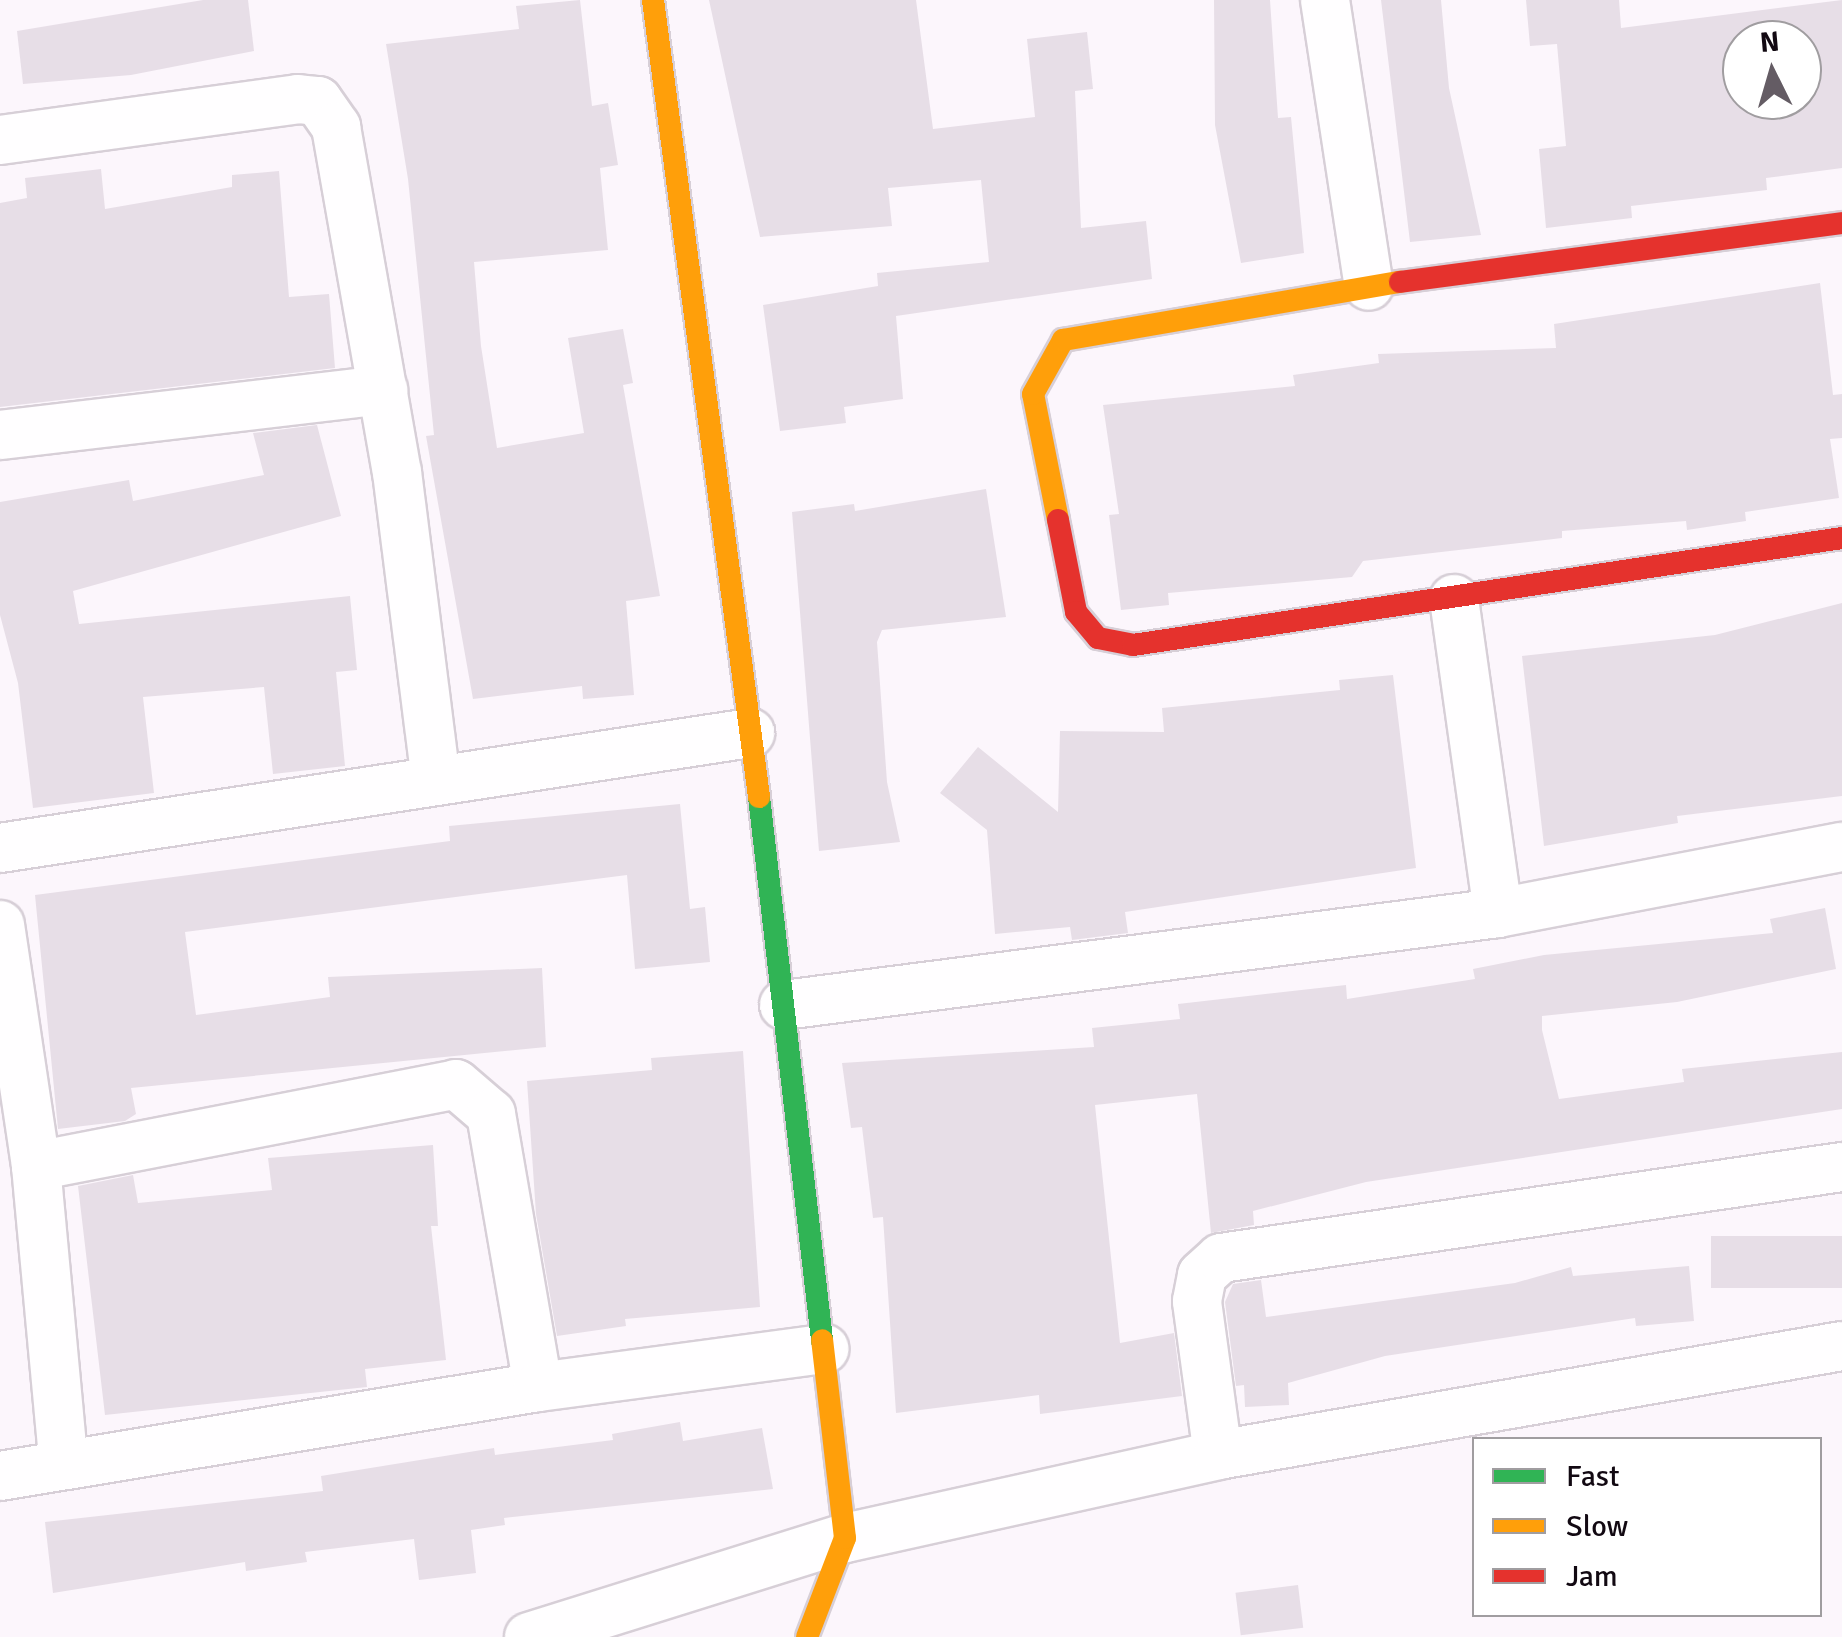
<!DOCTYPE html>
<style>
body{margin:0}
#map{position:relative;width:1842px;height:1637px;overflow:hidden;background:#fcf6fc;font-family:Signika,sans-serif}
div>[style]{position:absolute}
.building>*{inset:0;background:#e7dee7;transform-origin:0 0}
.roads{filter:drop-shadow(2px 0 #d7cfd7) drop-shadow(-2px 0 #d7cfd7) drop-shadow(0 2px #d7cfd7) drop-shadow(0 -2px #d7cfd7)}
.street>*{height:48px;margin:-24px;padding:0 24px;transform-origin:24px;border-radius:24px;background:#fffeff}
.fast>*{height:22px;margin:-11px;padding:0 11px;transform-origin:11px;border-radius:11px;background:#30b455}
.slow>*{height:22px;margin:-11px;padding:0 11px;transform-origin:11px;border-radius:11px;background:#ff9f0a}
.jam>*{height:22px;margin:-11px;padding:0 11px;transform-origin:11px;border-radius:11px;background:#e5322d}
span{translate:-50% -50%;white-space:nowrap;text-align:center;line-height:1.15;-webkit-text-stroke:8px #fff;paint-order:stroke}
.legend{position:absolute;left:1472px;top:1437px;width:350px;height:180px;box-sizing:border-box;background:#fff;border:2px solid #a09da0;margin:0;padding:12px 18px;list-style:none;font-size:30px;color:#120912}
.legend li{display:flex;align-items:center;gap:20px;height:50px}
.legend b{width:50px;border:2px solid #a09da0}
.north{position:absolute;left:1722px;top:20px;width:100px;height:100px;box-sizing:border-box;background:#fff;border:2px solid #a09da0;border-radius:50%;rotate:355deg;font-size:28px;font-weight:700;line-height:40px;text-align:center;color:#120912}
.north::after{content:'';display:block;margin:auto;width:35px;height:45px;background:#645c64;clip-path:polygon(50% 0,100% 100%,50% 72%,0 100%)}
</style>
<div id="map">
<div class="building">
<div style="clip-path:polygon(203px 0,248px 0,254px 51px,131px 75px,23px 84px,17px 31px)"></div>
<div style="clip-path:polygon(580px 0,592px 106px,608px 103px,618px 165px,600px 168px,608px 250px,474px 262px,481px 346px,497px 448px,584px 433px,568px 338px,623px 329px,633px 383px,623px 385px,660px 596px,626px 601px,634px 695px,583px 699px,582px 686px,473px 699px,426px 436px,434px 435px,408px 179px,386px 44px,519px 29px,516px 6px)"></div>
<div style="clip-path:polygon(709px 0,916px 0,933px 129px,1035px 117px,1027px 39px,1087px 32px,1093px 89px,1075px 91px,1081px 228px,1146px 221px,1152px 279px,896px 316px,903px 399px,844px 407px,846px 423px,780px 431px,763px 305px,878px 286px,877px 273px,989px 262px,981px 180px,888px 188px,892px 226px,760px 237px)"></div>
<div style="clip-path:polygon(1214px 0,1270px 0,1278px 118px,1291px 117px,1304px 253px,1241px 263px,1215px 125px)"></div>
<div style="clip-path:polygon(1381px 0,1441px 0,1449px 88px,1481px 235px,1410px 242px)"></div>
<div style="clip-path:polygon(evenodd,1526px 0,1619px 0,1621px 28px,1842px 0,1842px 168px,1766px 178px,1767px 190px,1631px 206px,1632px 218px,1546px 228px,1539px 149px,1566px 146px,1557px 44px,1530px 46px,1526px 0,1742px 40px,1802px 40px,1802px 100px,1742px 100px,1742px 40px)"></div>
<div style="clip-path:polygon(101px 169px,105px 209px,232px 187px,232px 175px,279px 171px,289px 297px,329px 294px,335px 368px,0 407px,0 203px,27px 198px,25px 178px)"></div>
<div style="clip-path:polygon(1820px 283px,1833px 395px,1842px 394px,1842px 438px,1830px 439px,1839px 498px,1745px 512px,1746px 521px,1687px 530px,1686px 521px,1562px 531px,1562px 538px,1363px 561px,1352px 577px,1168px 593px,1169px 605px,1121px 610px,1109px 515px,1119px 514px,1103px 405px,1295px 386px,1293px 375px,1379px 363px,1378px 354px,1556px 348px,1554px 324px)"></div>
<div style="clip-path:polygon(317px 425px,341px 516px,73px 591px,79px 624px,350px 596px,357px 670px,336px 672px,345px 766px,273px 774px,264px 687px,143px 697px,154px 793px,33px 808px,18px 683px,0 615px,0 502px,129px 480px,133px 501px,264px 475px,253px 433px)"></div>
<div style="clip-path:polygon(986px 489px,1006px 617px,882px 630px,877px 642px,887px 782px,900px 842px,819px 851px,792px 512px,854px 504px,855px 511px)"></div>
<div style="clip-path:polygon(1842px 603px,1842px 796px,1677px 816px,1678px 823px,1544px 846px,1522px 656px,1715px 635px)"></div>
<div style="clip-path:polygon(1393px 675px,1416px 868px,1125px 912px,1128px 933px,1072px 940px,1070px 927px,995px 934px,987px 830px,940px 793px,978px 747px,1058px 812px,1060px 731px,1164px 732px,1162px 708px,1340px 690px,1339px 680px)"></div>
<div style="clip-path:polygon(680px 804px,690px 909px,705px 907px,710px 962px,635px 969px,627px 875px,185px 932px,196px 1015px,330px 997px,328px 977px,542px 968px,546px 1047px,131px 1088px,136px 1114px,125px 1121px,58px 1129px,35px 895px,450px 841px,449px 826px)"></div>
<div style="clip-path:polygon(1825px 908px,1836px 969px,1677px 1002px,1542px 1016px,1542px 1030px,1559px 1099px,1684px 1082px,1682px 1069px,1842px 1052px,1842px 1109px,1366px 1182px,1253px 1211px,1254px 1225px,1211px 1233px,1197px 1094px,1095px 1105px,1120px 1343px,1174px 1333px,1182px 1396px,1040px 1414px,1039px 1395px,896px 1413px,883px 1217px,873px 1218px,862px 1127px,851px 1128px,842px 1063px,1094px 1047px,1092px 1028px,1180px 1019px,1178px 1004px,1346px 985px,1347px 999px,1475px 979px,1473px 969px,1544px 955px,1773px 933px,1770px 919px)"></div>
<div style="clip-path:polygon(743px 1051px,760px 1307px,625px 1319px,626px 1326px,557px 1336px,536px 1214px,527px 1081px,652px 1070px,651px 1058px)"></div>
<div style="clip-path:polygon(433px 1145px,438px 1226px,431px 1226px,446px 1360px,365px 1369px,367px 1387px,105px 1415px,78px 1186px,133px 1175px,138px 1203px,272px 1190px,268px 1158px)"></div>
<div style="left:1842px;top:1236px;width:52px;height:131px;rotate:90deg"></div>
<div style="clip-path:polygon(1689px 1266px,1694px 1321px,1636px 1326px,1635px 1318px,1385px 1356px,1288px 1383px,1289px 1405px,1245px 1407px,1244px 1385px,1236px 1386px,1225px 1302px,1233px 1284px,1261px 1280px,1266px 1317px,1515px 1283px,1571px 1267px,1573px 1276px)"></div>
<div style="clip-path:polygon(680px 1422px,683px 1441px,762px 1428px,773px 1489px,504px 1518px,505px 1525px,471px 1530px,476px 1573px,419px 1580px,414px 1539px,305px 1552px,307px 1562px,246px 1571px,245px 1562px,53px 1593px,45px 1522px,323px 1491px,321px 1476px,494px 1448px,495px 1455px,613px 1440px,612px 1434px)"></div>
<div style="left:1298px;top:1585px;width:43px;height:63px;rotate:83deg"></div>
</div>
<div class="roads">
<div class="street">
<div style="left:1325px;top:0;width:289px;rotate:81.3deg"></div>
<div style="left:0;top:140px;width:301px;rotate:-7.8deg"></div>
<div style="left:298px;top:99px;width:20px;rotate:6deg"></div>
<div style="left:318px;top:101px;width:32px;rotate:55deg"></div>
<div style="left:336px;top:127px;width:350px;rotate:80deg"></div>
<div style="left:397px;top:472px;width:310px;rotate:82.8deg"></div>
<div style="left:0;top:435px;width:386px;rotate:-6.7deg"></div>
<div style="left:1454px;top:599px;width:317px;rotate:82deg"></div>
<div style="left:0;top:848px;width:759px;rotate:-8.72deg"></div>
<div style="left:0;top:925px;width:244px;rotate:81.5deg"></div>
<div style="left:36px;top:1166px;width:300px;rotate:84.7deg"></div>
<div style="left:784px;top:1005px;width:720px;rotate:-7.34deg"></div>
<div style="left:1498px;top:913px;width:350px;rotate:-10.9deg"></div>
<div style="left:36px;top:1166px;width:428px;rotate:-11deg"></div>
<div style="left:456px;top:1084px;width:46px;rotate:40.6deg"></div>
<div style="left:491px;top:1114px;width:277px;rotate:80.2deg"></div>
<div style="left:1218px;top:1455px;width:155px;rotate:-97.8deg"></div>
<div style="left:1197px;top:1301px;width:26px;rotate:-79deg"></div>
<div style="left:1202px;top:1275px;width:25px;rotate:-42deg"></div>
<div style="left:1221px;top:1258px;width:628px;rotate:-8.34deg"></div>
<div style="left:0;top:1476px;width:545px;rotate:-9.39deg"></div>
<div style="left:538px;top:1387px;width:289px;rotate:-7.6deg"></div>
<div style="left:529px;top:1637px;width:331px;rotate:-17.4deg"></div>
<div style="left:845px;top:1538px;width:382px;rotate:-12.5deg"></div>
<div style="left:1218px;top:1455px;width:633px;rotate:-9.91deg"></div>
</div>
<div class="fast">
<div style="left:759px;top:797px;width:547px;rotate:83.38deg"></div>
</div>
<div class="slow">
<div style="left:653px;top:0;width:804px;rotate:82.42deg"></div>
<div style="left:1058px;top:520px;width:128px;rotate:-101.2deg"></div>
<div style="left:1033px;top:394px;width:62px;rotate:-60.9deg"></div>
<div style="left:1063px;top:340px;width:342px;rotate:-9.8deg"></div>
<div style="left:807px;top:1637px;width:106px;rotate:-69deg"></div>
<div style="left:845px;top:1538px;width:199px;rotate:-96.6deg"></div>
</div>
<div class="jam">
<div style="left:1400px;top:282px;width:446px;rotate:-7.6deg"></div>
<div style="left:1058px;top:520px;width:94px;rotate:78.9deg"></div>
<div style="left:1076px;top:612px;width:34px;rotate:50deg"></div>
<div style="left:1098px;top:638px;width:36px;rotate:11deg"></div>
<div style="left:1133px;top:645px;width:717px;rotate:-8.58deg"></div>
</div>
</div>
<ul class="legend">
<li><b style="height:12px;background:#30b455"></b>Fast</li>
<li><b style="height:12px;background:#ff9f0a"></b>Slow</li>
<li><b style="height:12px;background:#e5322d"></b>Jam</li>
</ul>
<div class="north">N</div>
</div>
